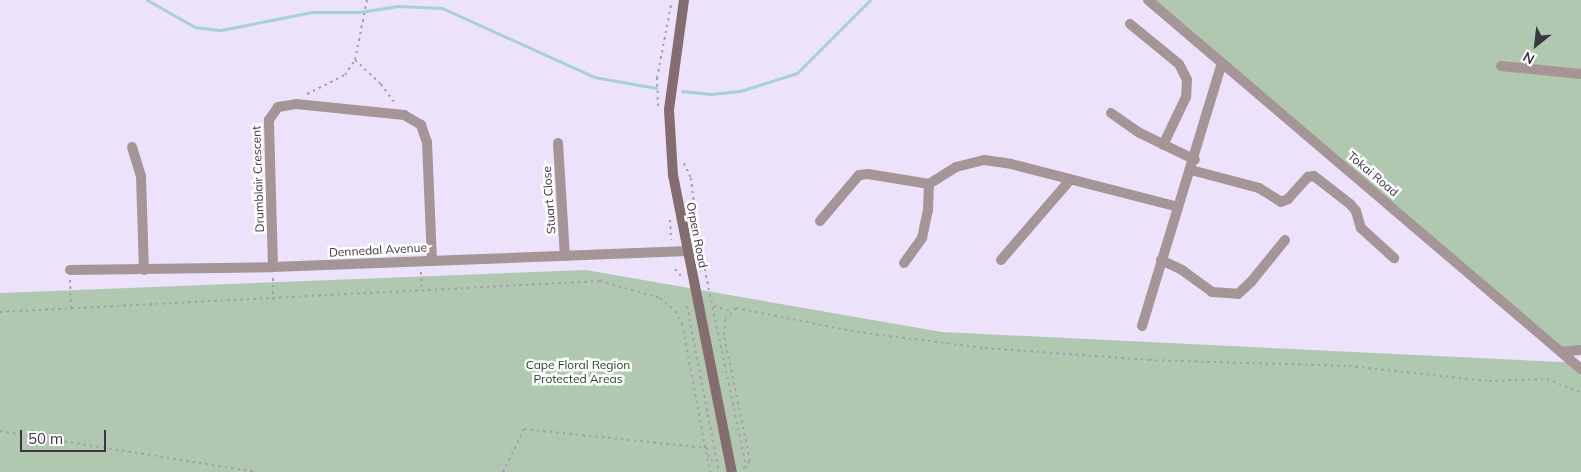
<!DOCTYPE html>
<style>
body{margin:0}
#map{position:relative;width:1581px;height:472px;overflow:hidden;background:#ece2fc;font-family:Mulish,sans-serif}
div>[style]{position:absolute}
.green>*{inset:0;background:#b0c8b0}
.stream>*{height:3px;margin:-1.5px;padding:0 1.5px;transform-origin:1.5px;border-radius:1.5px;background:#a8d1d1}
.path>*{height:2px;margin-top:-1px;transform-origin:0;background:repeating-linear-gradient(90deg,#a59db2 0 2.5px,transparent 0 6.5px)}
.street>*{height:10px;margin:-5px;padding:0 5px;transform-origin:5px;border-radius:5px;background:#a69596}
.secondary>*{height:10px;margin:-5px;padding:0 5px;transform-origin:5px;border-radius:5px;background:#856d6f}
span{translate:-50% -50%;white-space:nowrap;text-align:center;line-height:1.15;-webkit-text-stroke:5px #fff;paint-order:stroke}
.street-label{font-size:12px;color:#3a3542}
.park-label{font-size:12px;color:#204522}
.north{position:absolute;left:1511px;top:20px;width:50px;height:50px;-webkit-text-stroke:4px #fff;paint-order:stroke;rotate:209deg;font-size:14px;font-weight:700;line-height:20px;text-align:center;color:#3a3542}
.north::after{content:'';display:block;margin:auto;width:18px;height:22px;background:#3a3542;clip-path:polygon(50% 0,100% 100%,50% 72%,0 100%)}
.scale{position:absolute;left:20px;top:430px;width:86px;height:22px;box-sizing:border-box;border:2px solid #3a3542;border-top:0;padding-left:6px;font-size:15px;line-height:18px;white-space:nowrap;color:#3a3542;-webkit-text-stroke:4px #fff;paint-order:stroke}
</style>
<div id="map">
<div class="green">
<div style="clip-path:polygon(1147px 0,1581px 0,1581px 352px,1561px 352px)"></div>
<div style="clip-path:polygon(586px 270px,942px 332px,1581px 363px,1581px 472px,0 472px,0 293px)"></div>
</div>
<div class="stream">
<div style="left:147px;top:0;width:55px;rotate:29.4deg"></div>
<div style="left:195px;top:27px;width:26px;rotate:7deg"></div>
<div style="left:221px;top:30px;width:93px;rotate:-11.2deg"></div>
<div style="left:312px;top:12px;width:47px"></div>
<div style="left:359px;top:12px;width:40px;rotate:-8.5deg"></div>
<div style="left:399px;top:6px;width:43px;rotate:2.7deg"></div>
<div style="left:442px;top:8px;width:167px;rotate:24.4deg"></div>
<div style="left:594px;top:77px;width:63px;rotate:10.1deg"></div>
<div style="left:682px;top:91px;width:29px;rotate:6deg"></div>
<div style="left:711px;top:94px;width:29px;rotate:-6deg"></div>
<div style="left:740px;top:91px;width:60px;rotate:-17.5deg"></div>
<div style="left:797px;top:73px;width:103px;rotate:-45deg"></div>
</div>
<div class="path">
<div style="left:367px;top:0;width:61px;rotate:101.3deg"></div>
<div style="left:355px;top:60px;width:35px;rotate:43deg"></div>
<div style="left:381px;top:84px;width:24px;rotate:54deg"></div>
<div style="left:307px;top:94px;width:42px;rotate:-26.6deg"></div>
<div style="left:345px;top:75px;width:18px;rotate:-56deg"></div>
<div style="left:658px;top:106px;width:28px;rotate:-92deg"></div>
<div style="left:657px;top:78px;width:74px;rotate:-79.1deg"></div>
<div style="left:684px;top:163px;width:17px;rotate:65deg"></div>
<div style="left:691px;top:178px;width:59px;rotate:83.2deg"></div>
<div style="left:698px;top:237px;width:240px;rotate:78.2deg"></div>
<div style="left:670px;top:220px;width:20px;rotate:87deg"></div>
<div style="left:675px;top:269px;width:11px;rotate:49deg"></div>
<div style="left:421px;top:272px;width:20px;rotate:87deg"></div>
<div style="left:273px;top:278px;width:22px;rotate:90deg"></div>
<div style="left:70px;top:280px;width:30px;rotate:88deg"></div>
<div style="left:687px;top:306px;width:169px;rotate:79.1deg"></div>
<div style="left:714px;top:306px;width:17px;rotate:17deg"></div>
<div style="left:0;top:312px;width:601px;rotate:-2.96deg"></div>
<div style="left:600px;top:281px;width:62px;rotate:15.8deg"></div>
<div style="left:660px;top:298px;width:20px;rotate:41deg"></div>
<div style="left:675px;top:311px;width:15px;rotate:62deg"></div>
<div style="left:682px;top:324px;width:151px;rotate:79.3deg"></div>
<div style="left:0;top:431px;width:260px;rotate:9.1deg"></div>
<div style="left:743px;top:468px;width:10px;rotate:-45deg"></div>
<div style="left:750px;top:461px;width:129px;rotate:-101.7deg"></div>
<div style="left:724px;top:335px;width:16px;rotate:-86deg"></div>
<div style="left:725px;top:319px;width:16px;rotate:-45deg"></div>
<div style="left:736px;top:308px;width:123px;rotate:11.2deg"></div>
<div style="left:857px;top:332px;width:129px;rotate:7.1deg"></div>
<div style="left:985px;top:348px;width:164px;rotate:4.2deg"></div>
<div style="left:1149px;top:360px;width:200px;rotate:1.7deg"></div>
<div style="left:1349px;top:366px;width:141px;rotate:6.1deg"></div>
<div style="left:1489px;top:381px;width:58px;rotate:-2deg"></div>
<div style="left:1547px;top:379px;width:37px;rotate:22deg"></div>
<div style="left:503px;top:472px;width:48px;rotate:-64deg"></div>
<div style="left:524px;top:429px;width:184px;rotate:5.9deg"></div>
<div style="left:707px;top:448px;width:13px;rotate:72deg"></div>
<div style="left:711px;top:460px;width:6px;rotate:18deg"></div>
</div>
<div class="street">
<div style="left:1148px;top:0;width:569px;rotate:40.44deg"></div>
<div style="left:1130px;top:24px;width:63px;rotate:39.2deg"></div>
<div style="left:1179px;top:64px;width:18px;rotate:63deg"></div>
<div style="left:1187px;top:80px;width:17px;rotate:93deg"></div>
<div style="left:1186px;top:97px;width:53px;rotate:115.6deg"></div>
<div style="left:1501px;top:66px;width:80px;rotate:5.7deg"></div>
<div style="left:1111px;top:113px;width:35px;rotate:35deg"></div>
<div style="left:1140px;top:133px;width:61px;rotate:26.1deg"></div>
<div style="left:558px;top:143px;width:113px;rotate:86.5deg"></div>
<div style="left:132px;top:147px;width:30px;rotate:73deg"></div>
<div style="left:141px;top:176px;width:94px;rotate:88.2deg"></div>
<div style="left:1191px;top:170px;width:70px;rotate:14.8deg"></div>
<div style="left:1259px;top:188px;width:26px;rotate:32deg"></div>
<div style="left:1281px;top:202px;width:8px;rotate:-23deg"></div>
<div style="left:1288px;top:199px;width:30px;rotate:-48deg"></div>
<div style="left:1308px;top:177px;width:6px;rotate:-9deg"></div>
<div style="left:1314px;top:176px;width:46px;rotate:37.9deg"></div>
<div style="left:1350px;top:204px;width:9px;rotate:49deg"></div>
<div style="left:1356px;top:211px;width:18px;rotate:74deg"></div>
<div style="left:1361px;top:228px;width:45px;rotate:42.3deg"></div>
<div style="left:820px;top:221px;width:60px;rotate:-49.7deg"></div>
<div style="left:859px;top:175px;width:9px;rotate:-6deg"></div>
<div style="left:868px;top:174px;width:62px;rotate:9.3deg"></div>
<div style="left:929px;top:184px;width:32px;rotate:-32deg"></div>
<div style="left:956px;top:167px;width:29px;rotate:-14deg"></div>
<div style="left:984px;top:160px;width:27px;rotate:8deg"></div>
<div style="left:1011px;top:164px;width:172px;rotate:14.4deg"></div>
<div style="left:1001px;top:260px;width:106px;rotate:-49.2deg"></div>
<div style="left:1161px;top:260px;width:23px;rotate:25deg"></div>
<div style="left:1182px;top:270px;width:37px;rotate:36deg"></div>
<div style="left:1212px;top:292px;width:26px;rotate:4deg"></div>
<div style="left:1238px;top:294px;width:18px;rotate:-43deg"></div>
<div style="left:1251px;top:282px;width:54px;rotate:-51deg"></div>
<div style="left:904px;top:263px;width:31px;rotate:-54deg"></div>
<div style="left:922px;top:238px;width:29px;rotate:-78deg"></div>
<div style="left:928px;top:210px;width:26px;rotate:-88deg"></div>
<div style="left:273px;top:267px;width:147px;rotate:-91.6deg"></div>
<div style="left:269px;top:120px;width:16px;rotate:-55deg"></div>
<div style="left:278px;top:107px;width:18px;rotate:-9deg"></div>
<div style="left:296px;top:104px;width:109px;rotate:5.8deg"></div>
<div style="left:404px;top:115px;width:20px;rotate:30deg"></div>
<div style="left:421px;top:125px;width:18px;rotate:71deg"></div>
<div style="left:427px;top:142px;width:118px;rotate:87.6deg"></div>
<div style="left:70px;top:270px;width:203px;rotate:-0.8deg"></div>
<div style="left:273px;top:267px;width:415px;rotate:-2.2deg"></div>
<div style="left:1142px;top:326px;width:275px;rotate:-73.1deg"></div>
<div style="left:1561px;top:352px;width:20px;rotate:-6deg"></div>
</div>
<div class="secondary">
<div style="left:684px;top:0;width:111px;rotate:97.8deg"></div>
<div style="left:669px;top:110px;width:65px;rotate:86.5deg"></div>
<div style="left:673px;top:175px;width:303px;rotate:78.8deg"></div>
</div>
<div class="street-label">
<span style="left:1373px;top:174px;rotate:40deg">Tokai Road</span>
<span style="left:258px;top:179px;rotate:-92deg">Drumblair Crescent</span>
<span style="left:549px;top:200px;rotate:-94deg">Stuart Close</span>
<span style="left:697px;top:235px;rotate:79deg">Orpen Road</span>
<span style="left:378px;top:250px;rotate:-3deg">Dennedal Avenue</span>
</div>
<div class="park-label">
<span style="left:578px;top:372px">Cape Floral Region<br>Protected Areas</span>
</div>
<div class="north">N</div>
<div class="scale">50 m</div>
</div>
